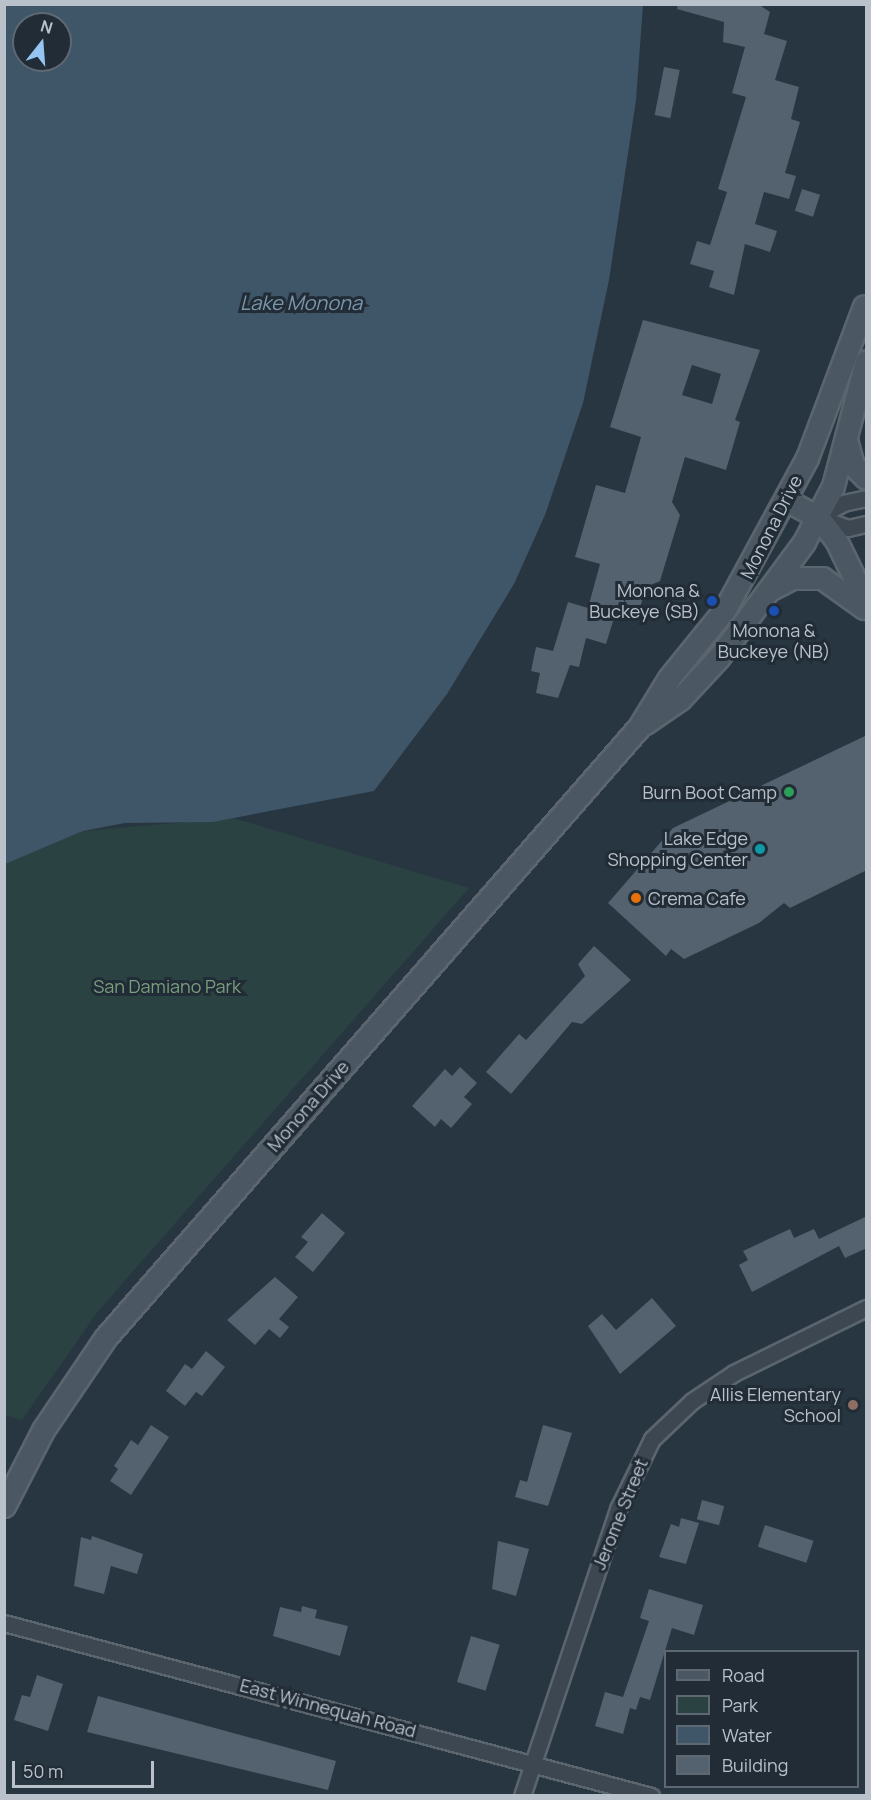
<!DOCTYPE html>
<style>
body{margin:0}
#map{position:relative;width:871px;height:1800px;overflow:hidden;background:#283641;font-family:Manrope,sans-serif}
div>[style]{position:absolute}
.green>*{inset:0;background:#2a4241}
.water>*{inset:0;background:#3f5568}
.building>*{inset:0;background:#54616e;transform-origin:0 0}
.roads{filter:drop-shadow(2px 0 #5a656e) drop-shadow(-2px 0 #5a656e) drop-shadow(0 2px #5a656e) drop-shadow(0 -2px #5a656e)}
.street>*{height:15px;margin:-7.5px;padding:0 7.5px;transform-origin:7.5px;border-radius:7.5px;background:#3c4751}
.secondary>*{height:21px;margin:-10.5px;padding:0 10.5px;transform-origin:10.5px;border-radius:10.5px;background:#4b5763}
.dots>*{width:16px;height:16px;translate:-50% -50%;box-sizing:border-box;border:3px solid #212c36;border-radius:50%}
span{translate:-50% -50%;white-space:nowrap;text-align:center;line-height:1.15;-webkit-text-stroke:6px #212c36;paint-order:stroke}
.street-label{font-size:18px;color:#b9c2cb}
.poi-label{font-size:18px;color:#b9c2cb}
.right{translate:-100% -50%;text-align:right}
.left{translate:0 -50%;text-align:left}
.park-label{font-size:18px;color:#799f7d}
.water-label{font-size:20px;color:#7c96ab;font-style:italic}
.frame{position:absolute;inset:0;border:6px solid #b9c2cb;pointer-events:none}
.legend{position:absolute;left:664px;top:1650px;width:195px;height:138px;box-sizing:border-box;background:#212c36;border:2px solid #5e6872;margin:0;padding:8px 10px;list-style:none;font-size:18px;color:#b9c2cb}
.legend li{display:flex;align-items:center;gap:12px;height:30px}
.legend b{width:30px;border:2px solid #5e6872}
.north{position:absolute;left:12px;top:12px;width:60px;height:60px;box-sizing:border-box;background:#212c36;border:2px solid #5e6872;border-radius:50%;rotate:17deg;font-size:16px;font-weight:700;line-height:24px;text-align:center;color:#b9c2cb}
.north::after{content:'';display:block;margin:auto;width:21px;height:27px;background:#97c5f2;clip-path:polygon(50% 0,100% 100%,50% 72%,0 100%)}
.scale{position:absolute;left:12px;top:1761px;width:142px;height:27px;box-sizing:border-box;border:3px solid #b9c2cb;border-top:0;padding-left:8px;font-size:18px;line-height:21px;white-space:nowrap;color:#b9c2cb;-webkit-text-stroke:4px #212c36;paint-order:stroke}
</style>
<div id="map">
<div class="green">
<div style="clip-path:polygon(233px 818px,469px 888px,99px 1310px,22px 1420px,4px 1415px,4px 864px,83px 831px)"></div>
</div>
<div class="water">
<div style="clip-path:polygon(evenodd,5px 4px,643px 5px,636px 100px,609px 280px,583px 403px,545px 515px,514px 584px,447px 694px,374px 791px,213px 822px,125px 823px,83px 831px,5px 864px,5px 4px,24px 24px,60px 24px,60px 60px,24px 60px,24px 24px)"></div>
</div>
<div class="building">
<div style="clip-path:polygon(678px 4px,758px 4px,770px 12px,764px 34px,787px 41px,775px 80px,799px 87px,791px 119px,800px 122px,785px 173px,796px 176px,789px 199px,764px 192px,755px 224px,777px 231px,770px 252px,745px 244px,734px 295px,709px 287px,714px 271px,690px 264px,697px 241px,710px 245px,727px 192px,718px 189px,746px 97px,732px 93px,745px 47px,723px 42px,724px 22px,677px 9px)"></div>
<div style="left:664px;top:67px;width:16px;height:49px;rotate:11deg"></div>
<div style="left:802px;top:189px;width:19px;height:23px;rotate:18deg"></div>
<div style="clip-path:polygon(evenodd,643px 320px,760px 350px,735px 420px,740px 422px,726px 470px,685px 457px,672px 502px,680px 515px,660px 581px,646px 587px,640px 608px,619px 602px,606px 644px,586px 638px,579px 667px,570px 665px,558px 698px,536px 693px,540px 673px,531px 671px,536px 647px,553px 651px,568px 602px,588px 608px,600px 564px,575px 557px,596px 485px,625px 493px,641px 437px,610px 427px,643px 320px,692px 365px,721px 374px,712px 404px,682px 395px,692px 365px)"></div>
<div style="clip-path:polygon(867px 735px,867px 870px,790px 908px,784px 903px,759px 923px,684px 959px,671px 949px,666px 956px,608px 903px,673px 828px)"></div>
<div style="clip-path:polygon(594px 946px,631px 980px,582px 1024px,572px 1022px,511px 1094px,486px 1072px,519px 1034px,526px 1040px,585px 976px,578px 964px)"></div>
<div style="clip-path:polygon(460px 1067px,477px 1083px,464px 1097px,472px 1104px,451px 1128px,441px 1119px,435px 1127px,412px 1106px,445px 1069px,452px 1076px)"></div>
<div style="clip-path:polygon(322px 1213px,345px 1233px,313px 1272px,295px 1257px,308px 1242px,301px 1237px)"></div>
<div style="clip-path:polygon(867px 1216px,867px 1248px,845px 1258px,839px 1246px,752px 1292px,739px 1265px,748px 1260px,743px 1251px,790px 1229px,794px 1238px,814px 1229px,819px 1239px)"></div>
<div style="clip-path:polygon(275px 1277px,298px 1297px,279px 1319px,289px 1327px,280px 1338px,269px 1329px,255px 1345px,227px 1320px)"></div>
<div style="clip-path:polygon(652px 1298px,676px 1326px,620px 1374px,588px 1326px,602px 1314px,616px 1330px)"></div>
<div style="clip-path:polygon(206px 1351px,225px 1367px,202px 1396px,196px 1392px,185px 1406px,166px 1391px,185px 1364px,192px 1369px)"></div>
<div style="clip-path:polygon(151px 1425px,169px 1437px,131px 1495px,110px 1481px,118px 1469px,114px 1466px,131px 1440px,138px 1445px)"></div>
<div style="clip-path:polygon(543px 1425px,572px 1433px,548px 1506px,515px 1497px,520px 1480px,527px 1482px)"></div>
<div style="left:702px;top:1500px;width:23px;height:20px;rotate:15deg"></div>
<div style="clip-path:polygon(681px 1518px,699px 1523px,686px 1564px,659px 1557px,671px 1524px,679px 1527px)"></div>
<div style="left:765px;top:1525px;width:51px;height:23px;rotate:18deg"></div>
<div style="clip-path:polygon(92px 1536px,143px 1554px,137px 1574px,111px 1566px,104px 1594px,74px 1586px,81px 1537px,91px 1540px)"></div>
<div style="clip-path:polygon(498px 1541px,529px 1549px,516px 1596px,492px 1589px)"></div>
<div style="clip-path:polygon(649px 1589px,703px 1605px,694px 1635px,672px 1628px,650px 1700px,640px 1697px,636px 1710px,630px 1708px,623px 1734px,595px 1726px,605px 1692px,623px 1697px,649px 1621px,640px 1618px)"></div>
<div style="clip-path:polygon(302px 1606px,317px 1610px,315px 1618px,348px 1626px,340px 1656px,273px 1636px,280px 1607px,301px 1612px)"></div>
<div style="left:471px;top:1636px;width:30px;height:48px;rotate:17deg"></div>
<div style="clip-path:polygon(37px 1675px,63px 1684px,48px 1731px,14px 1720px,22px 1695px,30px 1697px)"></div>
<div style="clip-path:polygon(98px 1696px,336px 1761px,328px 1790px,87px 1732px)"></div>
</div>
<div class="roads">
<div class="street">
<div style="left:818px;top:517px;width:29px;rotate:-29deg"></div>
<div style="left:843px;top:503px;width:24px;rotate:-12deg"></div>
<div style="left:818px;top:517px;width:32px;rotate:20deg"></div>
<div style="left:848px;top:528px;width:18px;rotate:-13deg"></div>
<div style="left:4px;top:1623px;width:670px;rotate:14.97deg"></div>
<div style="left:522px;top:1796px;width:303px;rotate:-71.5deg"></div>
<div style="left:618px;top:1509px;width:78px;rotate:-64.1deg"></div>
<div style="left:652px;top:1439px;width:55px;rotate:-43.5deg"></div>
<div style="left:692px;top:1401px;width:50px;rotate:-33.7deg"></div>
<div style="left:734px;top:1373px;width:147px;rotate:-26.2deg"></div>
</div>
<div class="secondary">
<div style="left:847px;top:443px;width:23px;rotate:75deg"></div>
<div style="left:853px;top:465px;width:18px;rotate:45deg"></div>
<div style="left:786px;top:500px;width:36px;rotate:28deg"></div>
<div style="left:818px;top:517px;width:29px;rotate:52deg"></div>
<div style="left:836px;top:540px;width:69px;rotate:64.2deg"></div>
<div style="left:773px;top:588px;width:22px;rotate:-27deg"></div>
<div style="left:793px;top:578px;width:29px"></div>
<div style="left:822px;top:578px;width:52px;rotate:35.5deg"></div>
<div style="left:645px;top:723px;width:42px;rotate:-34.4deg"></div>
<div style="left:680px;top:699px;width:57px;rotate:-47.1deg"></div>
<div style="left:719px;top:657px;width:143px;rotate:-53.5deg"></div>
<div style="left:804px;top:542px;width:63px;rotate:-62.6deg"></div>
<div style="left:833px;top:486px;width:129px;rotate:-75.2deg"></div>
<div style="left:4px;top:1506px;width:85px;rotate:-62.8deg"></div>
<div style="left:43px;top:1430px;width:112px;rotate:-55.9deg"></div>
<div style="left:106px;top:1337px;width:810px;rotate:-48.85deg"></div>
<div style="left:639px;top:727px;width:57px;rotate:-58.5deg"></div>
<div style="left:669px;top:678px;width:89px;rotate:-50.9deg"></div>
<div style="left:725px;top:609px;width:172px;rotate:-61.5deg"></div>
<div style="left:807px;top:458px;width:162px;rotate:-69.4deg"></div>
</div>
</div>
<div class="dots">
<div style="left:712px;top:601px;background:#1a4fb4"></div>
<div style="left:774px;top:611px;background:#1a4fb4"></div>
<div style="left:789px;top:792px;background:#2e9e5b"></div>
<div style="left:760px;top:849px;background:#0f9aa8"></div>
<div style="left:636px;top:898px;background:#e8710a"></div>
<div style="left:853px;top:1405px;background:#8d6e63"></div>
</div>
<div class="street-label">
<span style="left:771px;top:527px;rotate:-63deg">Monona Drive</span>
<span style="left:308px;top:1106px;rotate:-49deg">Monona Drive</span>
<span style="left:620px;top:1514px;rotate:-68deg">Jerome Street</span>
<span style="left:328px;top:1708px;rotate:15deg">East Winnequah Road</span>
</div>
<div class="poi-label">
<span class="right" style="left:700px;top:601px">Monona &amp;<br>Buckeye (SB)</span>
<span style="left:774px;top:641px">Monona &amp;<br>Buckeye (NB)</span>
<span class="right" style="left:777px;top:792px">Burn Boot Camp</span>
<span class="right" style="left:748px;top:849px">Lake Edge<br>Shopping Center</span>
<span class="left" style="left:648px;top:898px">Crema Cafe</span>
<span class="right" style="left:841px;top:1405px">Allis Elementary<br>School</span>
</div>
<div class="park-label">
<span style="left:167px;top:986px">San Damiano Park</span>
</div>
<div class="water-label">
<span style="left:301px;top:302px">Lake Monona</span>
</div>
<div class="frame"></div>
<ul class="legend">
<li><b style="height:8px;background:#4b5763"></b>Road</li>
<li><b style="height:16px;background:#2a4241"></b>Park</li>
<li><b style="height:16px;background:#3f5568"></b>Water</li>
<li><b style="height:16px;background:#54616e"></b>Building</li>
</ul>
<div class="north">N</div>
<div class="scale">50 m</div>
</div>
